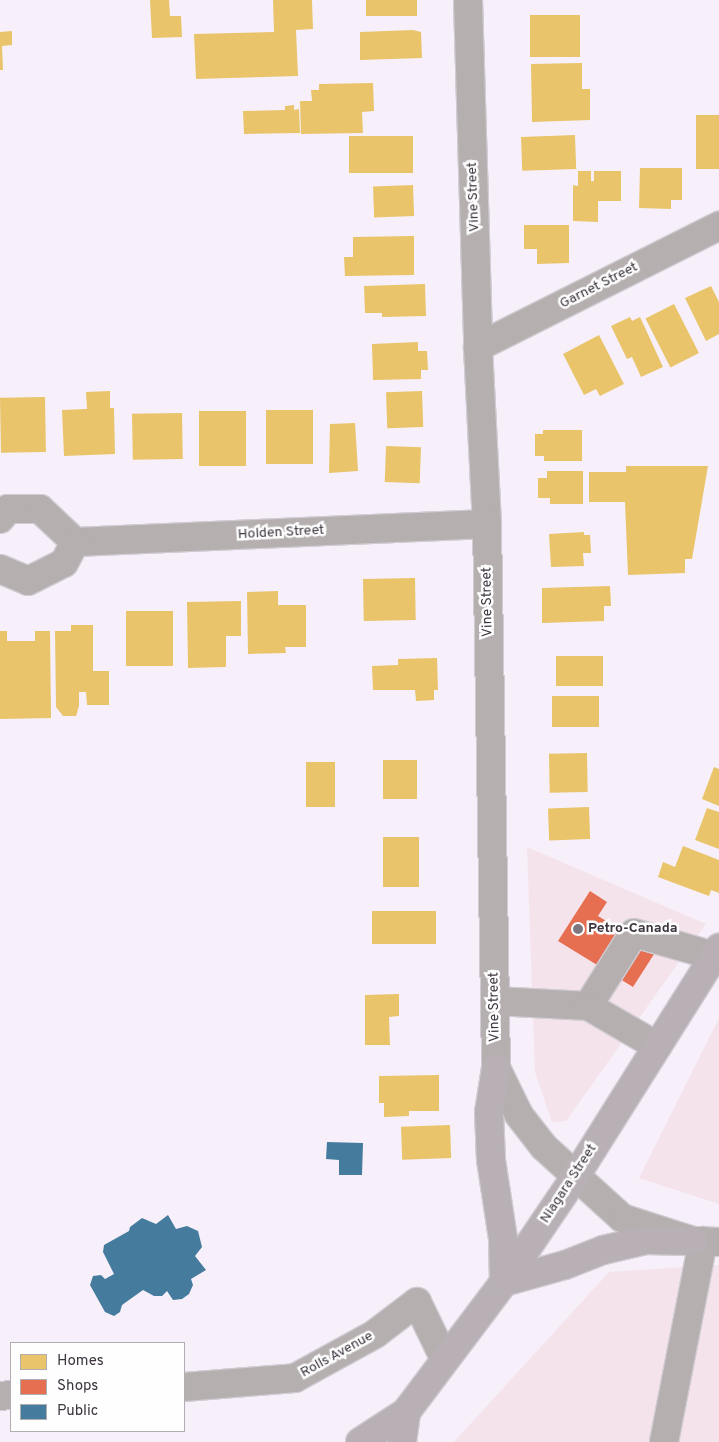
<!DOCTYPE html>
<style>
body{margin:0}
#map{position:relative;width:719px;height:1442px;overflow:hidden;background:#f7f0fa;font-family:Overpass,sans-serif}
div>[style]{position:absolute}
.commercial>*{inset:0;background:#f4e3ea}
.homes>*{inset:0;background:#e9c46a;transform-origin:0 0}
.shops>*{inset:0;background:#e76f51}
.public>*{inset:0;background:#457b9d}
.roads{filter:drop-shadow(1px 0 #d1ccd4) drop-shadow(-1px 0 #d1ccd4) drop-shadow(0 1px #d1ccd4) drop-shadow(0 -1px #d1ccd4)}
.minor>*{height:28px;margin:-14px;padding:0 14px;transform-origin:14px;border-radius:14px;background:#b5afaf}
.major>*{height:28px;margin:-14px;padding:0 14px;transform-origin:14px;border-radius:14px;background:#b8b0b4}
.dots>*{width:14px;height:14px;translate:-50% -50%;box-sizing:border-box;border:2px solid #fefefe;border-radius:50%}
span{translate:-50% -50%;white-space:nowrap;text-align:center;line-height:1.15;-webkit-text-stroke:5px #fefefe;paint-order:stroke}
.street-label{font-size:14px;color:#3d363f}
.poi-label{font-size:14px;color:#3d363f;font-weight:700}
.left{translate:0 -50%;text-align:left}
.legend{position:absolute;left:10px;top:1342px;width:175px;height:90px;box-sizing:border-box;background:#fefefe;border:1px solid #b1aeb2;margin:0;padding:6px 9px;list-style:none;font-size:15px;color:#3d363f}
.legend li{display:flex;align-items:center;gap:10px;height:25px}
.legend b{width:25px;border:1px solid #b1aeb2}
</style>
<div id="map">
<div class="commercial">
<div style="clip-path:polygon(527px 847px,706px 924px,566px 1121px,552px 1122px,535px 1072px)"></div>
<div style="clip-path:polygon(719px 1018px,719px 1204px,639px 1178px)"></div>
<div style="clip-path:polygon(719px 1265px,719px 1442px,454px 1442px,609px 1272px)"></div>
</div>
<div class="homes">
<div style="clip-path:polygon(150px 0,169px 0,170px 16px,181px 16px,182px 37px,152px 38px)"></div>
<div style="clip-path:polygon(273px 0,312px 0,313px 29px,296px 30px,298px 76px,196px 79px,194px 34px,274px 32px)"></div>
<div style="left:366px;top:0;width:51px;height:16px"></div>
<div style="left:530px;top:15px;width:50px;height:42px"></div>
<div style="clip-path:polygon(413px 30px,421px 32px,422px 58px,360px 60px,360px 32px)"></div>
<div style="clip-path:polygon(12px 31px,12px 45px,2px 46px,3px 70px,0 70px,0 32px)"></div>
<div style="clip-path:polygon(582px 63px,582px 89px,590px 89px,590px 120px,532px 122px,531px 64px)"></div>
<div style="clip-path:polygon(373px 83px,374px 111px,362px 112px,363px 133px,301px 134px,300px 101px,312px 101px,311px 90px,319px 90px,319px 84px)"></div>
<div style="clip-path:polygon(294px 105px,294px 110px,299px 109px,300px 133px,244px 134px,243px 111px,285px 110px,285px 106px)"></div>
<div style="left:696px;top:115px;width:23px;height:54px"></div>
<div style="left:575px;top:135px;width:34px;height:54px;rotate:88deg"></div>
<div style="left:413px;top:136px;width:37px;height:64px;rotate:90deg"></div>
<div style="clip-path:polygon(640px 168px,682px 168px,682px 200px,671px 200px,671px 209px,639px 208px)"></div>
<div style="clip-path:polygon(578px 171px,591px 171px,591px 181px,594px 181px,594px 171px,621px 171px,621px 201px,598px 201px,598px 222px,573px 221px,573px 185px,578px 186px)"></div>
<div style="left:413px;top:185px;width:31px;height:40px;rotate:88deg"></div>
<div style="clip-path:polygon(524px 225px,569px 225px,569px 263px,537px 264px,537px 249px,524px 249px)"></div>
<div style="clip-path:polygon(414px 236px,414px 275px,345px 276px,344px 257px,353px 257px,353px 237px)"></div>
<div style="clip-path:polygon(425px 284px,426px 316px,382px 317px,382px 313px,365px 313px,364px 286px)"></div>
<div style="clip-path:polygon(711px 286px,719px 302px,719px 334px,706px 341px,685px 298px)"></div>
<div style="left:674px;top:304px;width:55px;height:32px;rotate:63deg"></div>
<div style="clip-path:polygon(630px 317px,632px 321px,640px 317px,663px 367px,641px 377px,632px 357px,627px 359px,611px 326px)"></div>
<div style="clip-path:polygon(599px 335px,624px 384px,600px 396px,596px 389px,584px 395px,563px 354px)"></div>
<div style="clip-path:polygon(418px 342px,418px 351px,427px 351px,428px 370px,421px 370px,421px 379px,373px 380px,372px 344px)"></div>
<div style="clip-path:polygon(110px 391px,110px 408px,114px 408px,115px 454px,64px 456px,62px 410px,87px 409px,86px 392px)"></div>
<div style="left:422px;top:391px;width:36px;height:36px;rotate:88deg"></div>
<div style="left:45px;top:397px;width:55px;height:45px;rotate:89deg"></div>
<div style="left:266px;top:410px;width:47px;height:54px"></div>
<div style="left:199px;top:411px;width:47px;height:55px"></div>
<div style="left:182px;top:413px;width:46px;height:50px;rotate:89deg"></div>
<div style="clip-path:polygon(355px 423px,358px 471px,329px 473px,330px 424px)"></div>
<div style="clip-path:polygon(543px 430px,582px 430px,582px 461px,544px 461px,544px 456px,535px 456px,535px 434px,543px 434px)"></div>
<div style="left:386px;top:446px;width:35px;height:36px;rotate:2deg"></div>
<div style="clip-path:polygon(626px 466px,708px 466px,692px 559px,685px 559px,685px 573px,628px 575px,625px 502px,589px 502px,589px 472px,626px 472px)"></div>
<div style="clip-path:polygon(547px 471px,583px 471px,583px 504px,550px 504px,550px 498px,538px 498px,538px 478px,547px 478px)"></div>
<div style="clip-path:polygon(584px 532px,584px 535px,590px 535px,591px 553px,583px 553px,584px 566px,551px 567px,549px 534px)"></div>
<div style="left:415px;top:578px;width:42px;height:52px;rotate:89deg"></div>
<div style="clip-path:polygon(610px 586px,611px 606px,604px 606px,604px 621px,542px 623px,542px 588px)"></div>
<div style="clip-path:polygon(278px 591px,278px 605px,306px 605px,306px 647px,285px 647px,286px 653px,248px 654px,247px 592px)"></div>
<div style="clip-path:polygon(241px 601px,241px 636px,226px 636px,226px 667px,188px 668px,187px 602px)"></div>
<div style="left:126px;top:611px;width:47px;height:55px"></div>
<div style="clip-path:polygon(71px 625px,93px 625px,93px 671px,109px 671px,109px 705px,87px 705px,86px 692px,79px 692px,79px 706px,76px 716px,63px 716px,56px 707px,55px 631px,71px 631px)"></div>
<div style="clip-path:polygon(0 631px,7px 631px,7px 641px,35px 641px,35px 631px,50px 631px,51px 718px,0 719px)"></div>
<div style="left:603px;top:656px;width:30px;height:47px;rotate:90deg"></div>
<div style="clip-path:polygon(437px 658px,438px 690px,434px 690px,434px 700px,416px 701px,415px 690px,373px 690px,372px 666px,398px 665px,398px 659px)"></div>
<div style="left:552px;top:696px;width:47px;height:31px"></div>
<div style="left:587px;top:753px;width:39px;height:38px;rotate:89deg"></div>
<div style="left:383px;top:760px;width:34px;height:39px"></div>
<div style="left:306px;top:762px;width:29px;height:45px"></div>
<div style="clip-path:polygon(714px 767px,719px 769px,719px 806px,702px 799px)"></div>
<div style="left:589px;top:807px;width:32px;height:41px;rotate:88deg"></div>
<div style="clip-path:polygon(707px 808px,719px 812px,719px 849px,695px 840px)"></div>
<div style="left:383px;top:837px;width:36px;height:50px"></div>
<div style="clip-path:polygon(683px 846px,719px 860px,719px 893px,711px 890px,709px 896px,658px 877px,663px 862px,675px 867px)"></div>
<div style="left:436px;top:911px;width:33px;height:64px;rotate:90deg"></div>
<div style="clip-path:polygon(399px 994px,399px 1016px,389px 1017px,390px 1045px,365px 1045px,365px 995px)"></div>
<div style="clip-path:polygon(439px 1075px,439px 1111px,409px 1111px,409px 1116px,384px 1117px,384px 1103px,379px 1103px,379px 1076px)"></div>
<div style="left:450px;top:1125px;width:33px;height:49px;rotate:88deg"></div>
</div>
<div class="shops">
<div style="clip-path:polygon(590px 891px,607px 902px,598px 916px,656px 951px,633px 987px,558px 941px)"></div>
</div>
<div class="public">
<div style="clip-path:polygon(327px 1142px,363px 1143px,362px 1175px,339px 1175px,339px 1160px,326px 1159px)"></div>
<div style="clip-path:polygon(168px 1215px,176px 1229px,187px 1226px,198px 1231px,202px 1247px,195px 1256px,206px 1270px,191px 1279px,193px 1285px,189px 1294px,182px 1299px,173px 1300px,167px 1291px,162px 1296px,154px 1296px,143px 1290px,122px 1305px,120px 1312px,114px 1316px,105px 1312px,90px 1285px,93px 1276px,101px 1275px,105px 1279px,114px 1274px,103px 1252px,104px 1245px,129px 1231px,130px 1227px,142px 1218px,156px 1224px)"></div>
</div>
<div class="roads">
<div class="minor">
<div style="left:468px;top:0;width:347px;rotate:88.3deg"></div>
<div style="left:478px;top:347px;width:177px;rotate:87.1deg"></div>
<div style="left:487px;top:524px;width:544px;rotate:89.05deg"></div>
<div style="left:496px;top:1068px;width:52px;rotate:63.9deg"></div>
<div style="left:519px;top:1115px;width:41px;rotate:52deg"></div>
<div style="left:544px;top:1147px;width:105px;rotate:42.3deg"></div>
<div style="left:622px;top:1218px;width:75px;rotate:17.9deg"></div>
<div style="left:693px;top:1241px;width:26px;rotate:2deg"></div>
<div style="left:478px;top:347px;width:270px;rotate:-26.7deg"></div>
<div style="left:0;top:519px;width:13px;rotate:-51deg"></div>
<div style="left:8px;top:509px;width:32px"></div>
<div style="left:40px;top:509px;width:48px;rotate:43.3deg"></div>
<div style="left:75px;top:542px;width:412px;rotate:-2.5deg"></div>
<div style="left:0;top:569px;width:30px;rotate:23deg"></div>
<div style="left:28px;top:581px;width:40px;rotate:-26.6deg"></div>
<div style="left:64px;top:563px;width:24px;rotate:-62deg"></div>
<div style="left:495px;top:1001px;width:93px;rotate:3.1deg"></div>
<div style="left:588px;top:1006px;width:86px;rotate:-57.8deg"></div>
<div style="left:634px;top:933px;width:83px;rotate:16deg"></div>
<div style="left:588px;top:1006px;width:80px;rotate:30.1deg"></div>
<div style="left:184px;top:1387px;width:111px;rotate:-4.6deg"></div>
<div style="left:295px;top:1378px;width:91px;rotate:-28.8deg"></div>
<div style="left:375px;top:1334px;width:53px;rotate:-37.3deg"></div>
<div style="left:417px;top:1302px;width:64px;rotate:64.2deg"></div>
<div style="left:0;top:1396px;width:11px;rotate:-5deg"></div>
<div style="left:664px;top:1442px;width:205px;rotate:-79deg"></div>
</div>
<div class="major">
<div style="left:496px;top:1068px;width:45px;rotate:99deg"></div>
<div style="left:489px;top:1112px;width:48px;rotate:87.6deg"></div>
<div style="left:491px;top:1160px;width:79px;rotate:81.3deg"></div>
<div style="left:503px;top:1238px;width:44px;rotate:88.7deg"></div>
<div style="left:504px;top:1282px;width:63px;rotate:-15.6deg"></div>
<div style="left:565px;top:1265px;width:41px;rotate:-21.5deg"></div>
<div style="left:603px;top:1250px;width:44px;rotate:-13.1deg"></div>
<div style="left:646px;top:1240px;width:47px;rotate:1.2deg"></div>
<div style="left:360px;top:1442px;width:55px;rotate:-33.1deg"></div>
<div style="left:406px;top:1412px;width:163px;rotate:-53deg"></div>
<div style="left:504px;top:1282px;width:127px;rotate:-55.9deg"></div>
<div style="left:575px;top:1177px;width:271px;rotate:-57.8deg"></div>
<div style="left:402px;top:1442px;width:30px;rotate:-82deg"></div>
</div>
</div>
<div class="dots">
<div style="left:578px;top:929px;background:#7e7780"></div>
</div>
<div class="street-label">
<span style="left:474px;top:197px;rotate:-92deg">Vine Street</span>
<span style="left:599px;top:286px;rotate:-27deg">Garnet Street</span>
<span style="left:281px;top:533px;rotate:-3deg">Holden Street</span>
<span style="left:488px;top:602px;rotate:-91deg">Vine Street</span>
<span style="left:495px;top:1007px;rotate:-91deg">Vine Street</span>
<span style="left:569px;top:1184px;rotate:-57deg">Niagara Street</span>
<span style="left:337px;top:1355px;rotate:-29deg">Rolls Avenue</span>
</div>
<div class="poi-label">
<span class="left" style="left:588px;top:929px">Petro-Canada</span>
</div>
<ul class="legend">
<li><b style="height:14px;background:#e9c46a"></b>Homes</li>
<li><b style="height:14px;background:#e76f51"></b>Shops</li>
<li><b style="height:14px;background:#457b9d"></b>Public</li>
</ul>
</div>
